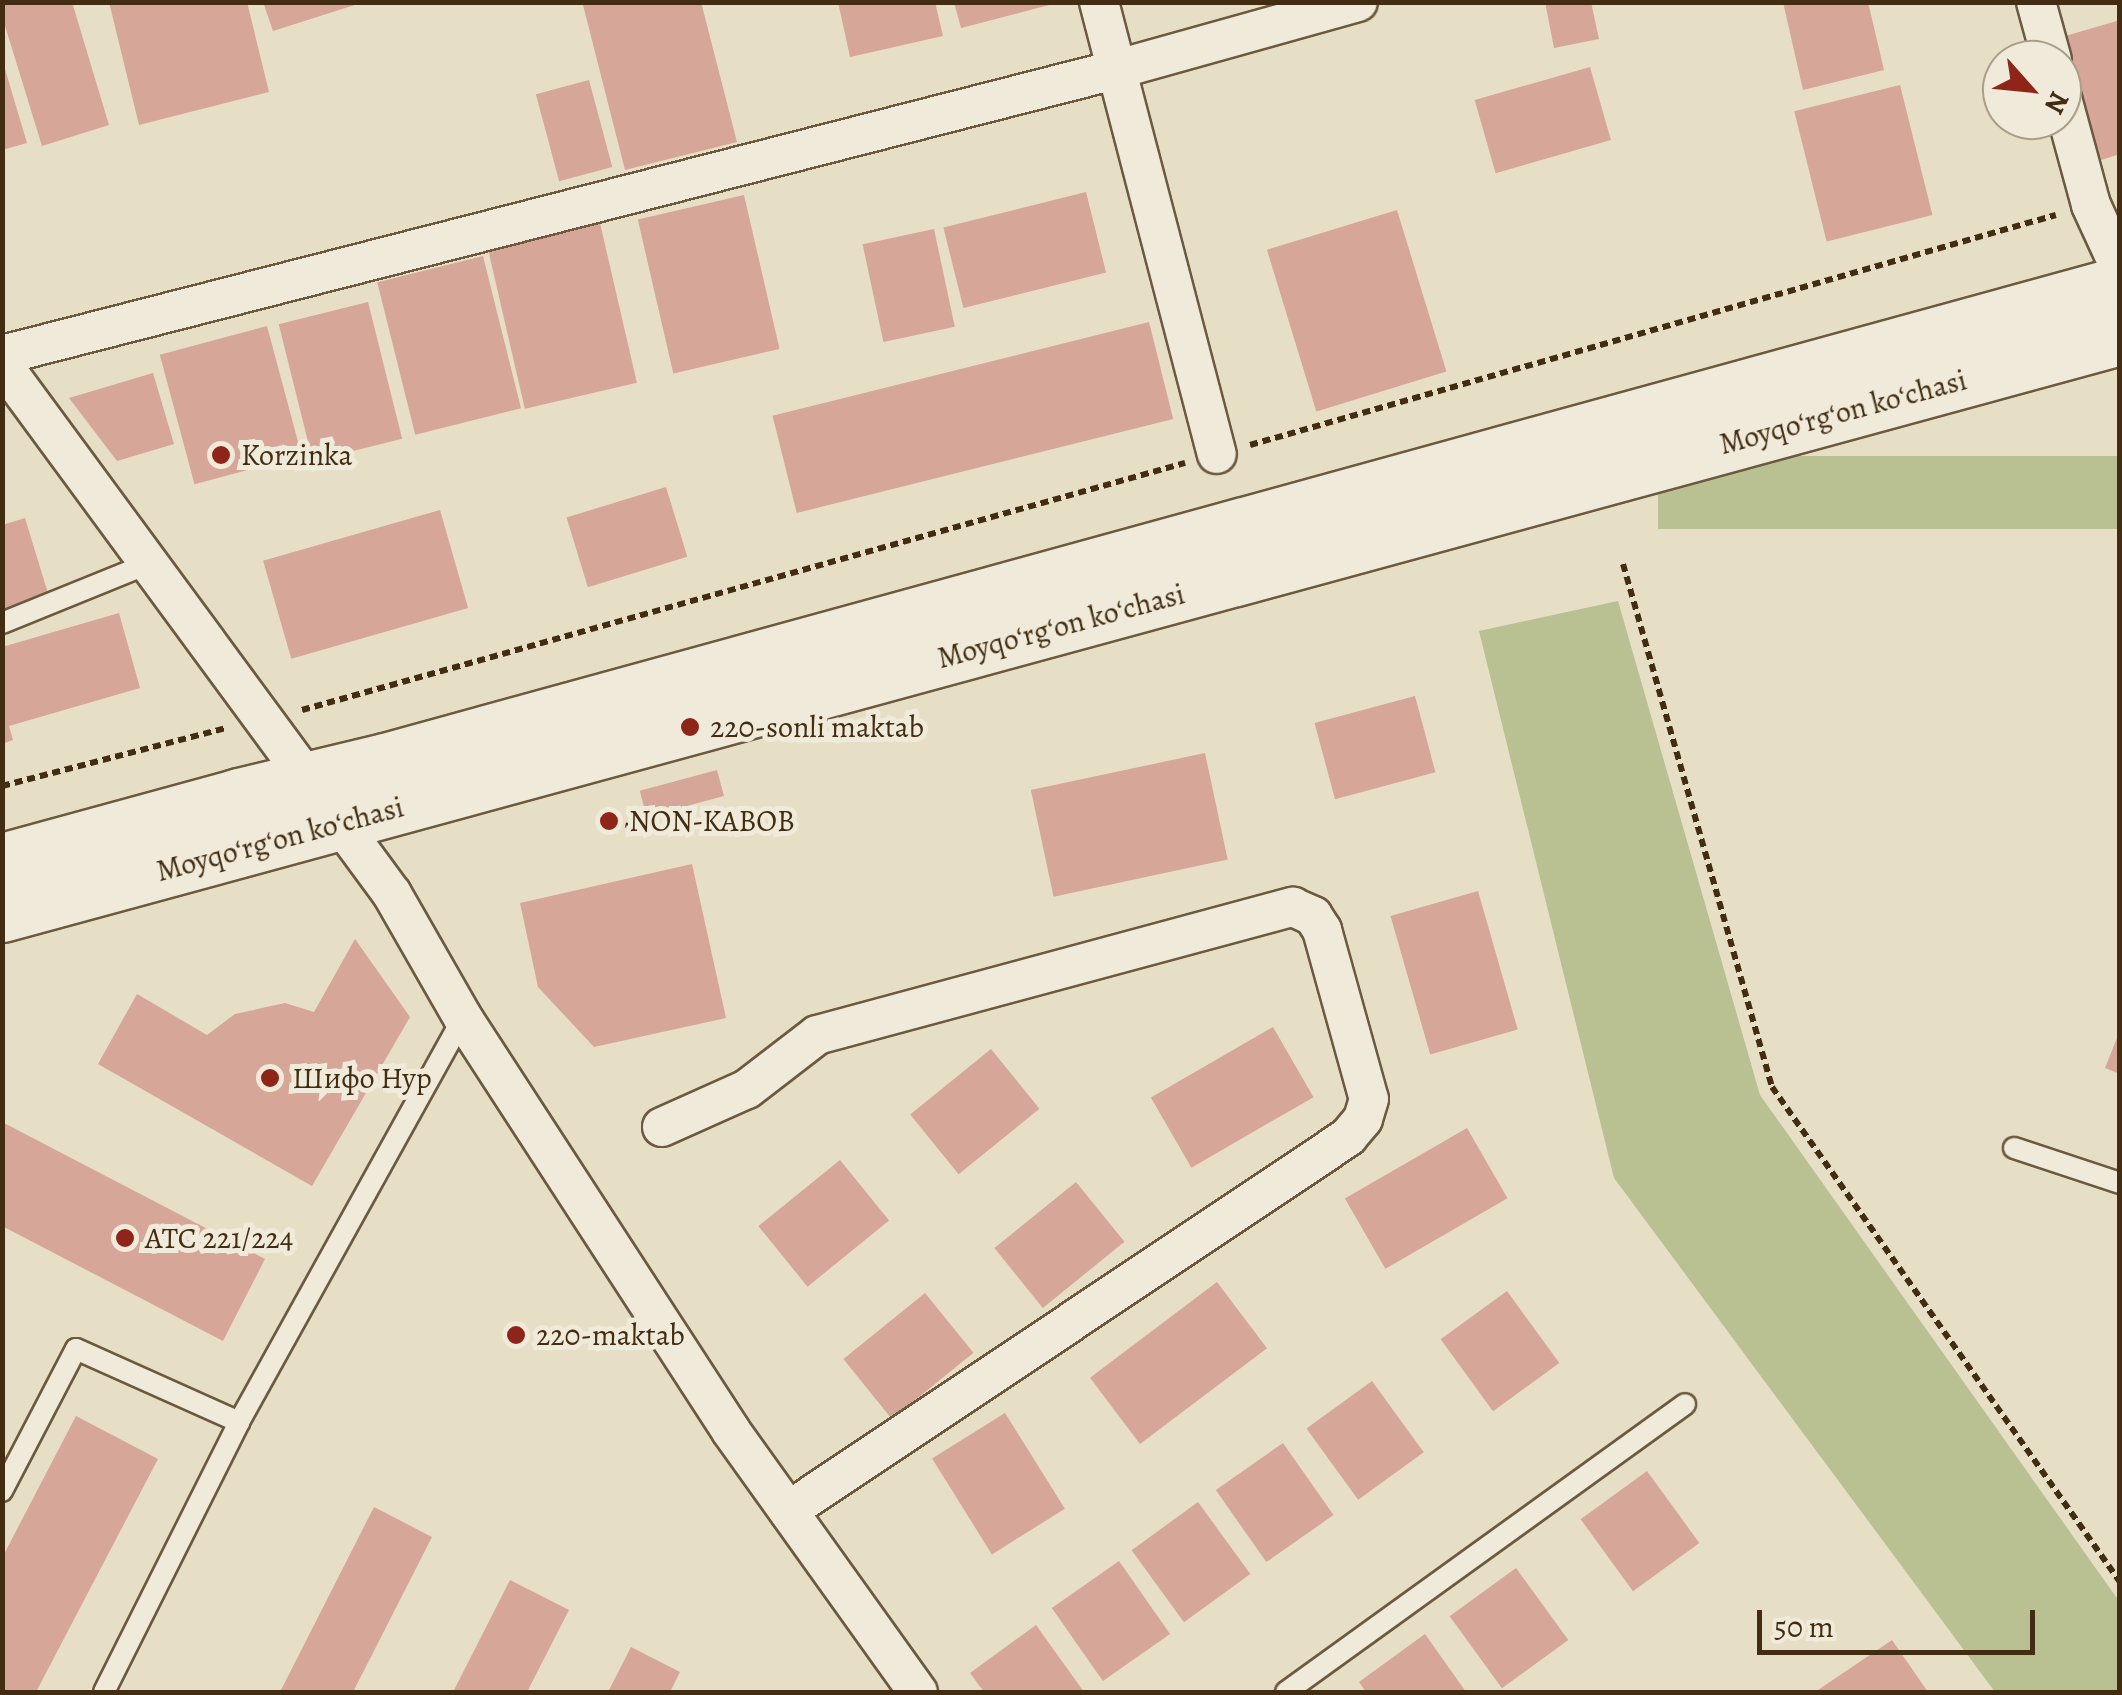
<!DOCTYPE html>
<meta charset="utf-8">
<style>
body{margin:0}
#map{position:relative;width:2122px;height:1695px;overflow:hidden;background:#e6dec5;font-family:Alegreya,serif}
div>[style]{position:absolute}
.green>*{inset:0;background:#b9c092;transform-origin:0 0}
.building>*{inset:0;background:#d6a699;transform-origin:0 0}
.path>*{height:6px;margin-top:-3px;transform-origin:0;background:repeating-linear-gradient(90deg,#432d12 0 8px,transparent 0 13px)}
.roads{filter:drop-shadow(2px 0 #6c593f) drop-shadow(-2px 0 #6c593f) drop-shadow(0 2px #6c593f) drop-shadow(0 -2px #6c593f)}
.lane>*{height:20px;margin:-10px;padding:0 10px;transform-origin:10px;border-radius:10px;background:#efead9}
.street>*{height:38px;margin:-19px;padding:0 19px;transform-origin:19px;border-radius:19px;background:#efead9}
.secondary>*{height:55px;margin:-27.5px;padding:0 27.5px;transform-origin:27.5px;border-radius:27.5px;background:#efead9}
.dots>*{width:28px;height:28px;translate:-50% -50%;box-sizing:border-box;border:5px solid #efead9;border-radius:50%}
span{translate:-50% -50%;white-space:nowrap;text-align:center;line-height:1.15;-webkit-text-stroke:10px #efead9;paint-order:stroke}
.street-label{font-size:30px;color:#432d12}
.poi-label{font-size:30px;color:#432d12}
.left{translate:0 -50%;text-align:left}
.frame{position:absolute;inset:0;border:5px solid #432d12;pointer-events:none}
.north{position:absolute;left:1982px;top:40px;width:100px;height:100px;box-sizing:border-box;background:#efead9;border:2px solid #aa9e89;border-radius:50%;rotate:117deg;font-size:28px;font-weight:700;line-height:40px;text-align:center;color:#432d12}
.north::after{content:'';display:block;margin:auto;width:35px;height:45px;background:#8f2418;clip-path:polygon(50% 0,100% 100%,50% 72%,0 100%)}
.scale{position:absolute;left:1757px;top:1610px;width:278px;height:45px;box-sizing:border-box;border:5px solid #432d12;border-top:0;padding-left:12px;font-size:30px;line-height:35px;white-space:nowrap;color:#432d12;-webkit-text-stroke:8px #efead9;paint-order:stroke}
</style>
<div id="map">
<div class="green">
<div style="left:2119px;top:456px;width:73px;height:461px;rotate:90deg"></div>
<div style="clip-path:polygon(1618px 601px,1760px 1095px,2119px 1601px,2119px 1692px,1995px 1692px,1614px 1178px,1479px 631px)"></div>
</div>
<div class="building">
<div style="clip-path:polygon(2px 2px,72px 2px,109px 125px,42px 146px,2px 16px)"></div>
<div style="clip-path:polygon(109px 2px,247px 2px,269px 92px,139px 125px)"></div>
<div style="clip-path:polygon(263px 2px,361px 2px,361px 3px,273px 31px)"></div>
<div style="clip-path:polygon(592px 2px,701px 2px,737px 142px,625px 170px,583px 5px)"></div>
<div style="clip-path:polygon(838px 2px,935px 2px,943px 36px,850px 57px)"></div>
<div style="clip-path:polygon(954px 2px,1053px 2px,1053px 4px,961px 28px)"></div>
<div style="clip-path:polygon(1545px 2px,1591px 2px,1599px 39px,1554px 48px)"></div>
<div style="clip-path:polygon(1783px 2px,1868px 2px,1884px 70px,1803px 90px)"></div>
<div style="clip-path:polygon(2120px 20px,2120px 154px,2101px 160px,2062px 37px)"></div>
<div style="clip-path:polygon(2px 59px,27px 143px,2px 150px)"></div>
<div style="left:1590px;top:67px;width:76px;height:120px;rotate:74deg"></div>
<div style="left:589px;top:80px;width:90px;height:55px;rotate:75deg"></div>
<div style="left:1900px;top:85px;width:134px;height:109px;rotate:76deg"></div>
<div style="left:1086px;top:192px;width:83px;height:147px;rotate:76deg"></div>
<div style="left:744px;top:195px;width:158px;height:109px;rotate:77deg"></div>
<div style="left:1397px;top:210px;width:169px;height:136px;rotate:73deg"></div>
<div style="left:600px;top:223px;width:164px;height:115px;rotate:77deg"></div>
<div style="left:934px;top:229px;width:100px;height:73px;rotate:78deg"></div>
<div style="left:483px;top:256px;width:157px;height:109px;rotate:76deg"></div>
<div style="left:368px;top:302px;width:141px;height:92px;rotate:76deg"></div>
<div style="left:1149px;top:322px;width:100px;height:388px;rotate:76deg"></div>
<div style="left:267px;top:326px;width:134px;height:111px;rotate:75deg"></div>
<div style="clip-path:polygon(153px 373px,174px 444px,117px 461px,69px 398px)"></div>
<div style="left:666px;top:487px;width:73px;height:104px;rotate:73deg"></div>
<div style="left:440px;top:510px;width:102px;height:184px;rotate:74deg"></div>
<div style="clip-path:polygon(25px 518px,50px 600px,2px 615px,2px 525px)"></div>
<div style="clip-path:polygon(119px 613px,140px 688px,9px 726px,13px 740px,2px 744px,2px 647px)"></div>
<div style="left:1415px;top:696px;width:79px;height:104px;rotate:75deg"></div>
<div style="left:1205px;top:753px;width:109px;height:178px;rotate:78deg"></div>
<div style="left:717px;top:770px;width:27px;height:80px;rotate:75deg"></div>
<div style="clip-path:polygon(692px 864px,726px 1018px,594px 1047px,538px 987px,520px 903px)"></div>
<div style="left:1478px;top:891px;width:144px;height:91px;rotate:74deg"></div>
<div style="clip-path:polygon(355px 939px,410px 1017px,312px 1186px,98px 1064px,137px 994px,207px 1035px,235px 1014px,285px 1003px,314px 1012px)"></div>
<div style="left:1273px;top:1027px;width:81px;height:141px;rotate:60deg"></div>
<div style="clip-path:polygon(2119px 1033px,2120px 1033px,2120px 1074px,2105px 1068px)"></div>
<div style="left:991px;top:1049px;width:77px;height:104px;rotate:51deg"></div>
<div style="clip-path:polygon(2px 1122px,265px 1259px,223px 1341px,2px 1226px)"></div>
<div style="left:1467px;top:1128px;width:81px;height:141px;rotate:60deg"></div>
<div style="left:840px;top:1160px;width:78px;height:105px;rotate:51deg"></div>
<div style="left:1076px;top:1182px;width:77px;height:105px;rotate:51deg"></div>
<div style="left:1217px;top:1282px;width:83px;height:159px;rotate:53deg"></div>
<div style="left:1507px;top:1291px;width:89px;height:82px;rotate:54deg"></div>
<div style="left:925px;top:1293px;width:77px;height:105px;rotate:51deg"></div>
<div style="left:1372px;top:1381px;width:88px;height:81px;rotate:54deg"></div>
<div style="left:1005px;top:1413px;width:113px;height:86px;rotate:58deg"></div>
<div style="clip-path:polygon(76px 1416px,158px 1459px,36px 1692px,2px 1692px,2px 1558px)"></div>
<div style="left:1283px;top:1443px;width:88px;height:82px;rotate:55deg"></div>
<div style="left:1647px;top:1471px;width:89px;height:82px;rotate:54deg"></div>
<div style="left:1198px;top:1502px;width:89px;height:82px;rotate:54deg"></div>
<div style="clip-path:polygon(374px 1507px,432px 1537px,353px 1692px,280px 1692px)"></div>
<div style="left:1119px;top:1561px;width:89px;height:82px;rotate:55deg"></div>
<div style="left:1516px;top:1568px;width:89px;height:82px;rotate:54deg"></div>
<div style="clip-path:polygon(510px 1580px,569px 1610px,527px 1692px,453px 1692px)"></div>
<div style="clip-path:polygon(1036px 1625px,1084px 1692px,984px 1692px,970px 1673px)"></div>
<div style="clip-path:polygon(1425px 1634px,1466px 1692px,1366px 1692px,1359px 1682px)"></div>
<div style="clip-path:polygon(1892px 1640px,1928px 1692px,1815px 1692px)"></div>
<div style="clip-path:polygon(631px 1647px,680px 1672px,670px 1692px,608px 1692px)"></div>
</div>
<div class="path">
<div style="left:1250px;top:445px;width:838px;rotate:-15.93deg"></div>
<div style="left:1623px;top:564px;width:544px;rotate:74.1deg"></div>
<div style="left:1772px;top:1087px;width:605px;rotate:54.89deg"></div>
<div style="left:302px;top:710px;width:917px;rotate:-15.63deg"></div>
<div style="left:2px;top:786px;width:231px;rotate:-14.5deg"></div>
<div style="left:628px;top:828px;width:5px;rotate:-79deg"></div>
</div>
<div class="roads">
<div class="lane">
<div style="left:2px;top:623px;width:157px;rotate:-22.1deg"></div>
<div style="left:2014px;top:1148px;width:112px;rotate:18.3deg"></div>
<div style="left:2px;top:1491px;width:160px;rotate:-62.5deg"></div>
<div style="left:76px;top:1349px;width:179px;rotate:24.1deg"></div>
<div style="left:104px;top:1692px;width:302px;rotate:-63.4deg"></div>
<div style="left:239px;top:1422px;width:462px;rotate:-61deg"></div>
<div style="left:1286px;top:1692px;width:492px;rotate:-35.8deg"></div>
</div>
<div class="street">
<div style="left:1099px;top:2px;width:467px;rotate:75.4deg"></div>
<div style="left:2036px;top:2px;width:60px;rotate:74.6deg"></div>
<div style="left:2062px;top:98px;width:111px;rotate:74.8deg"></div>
<div style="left:2091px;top:205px;width:69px;rotate:65.3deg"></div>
<div style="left:2px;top:355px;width:1152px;rotate:-14.37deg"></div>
<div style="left:1118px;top:69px;width:249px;rotate:-15.6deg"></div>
<div style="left:2px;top:364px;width:658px;rotate:53.65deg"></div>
<div style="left:392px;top:894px;width:143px;rotate:60.2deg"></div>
<div style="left:463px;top:1018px;width:492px;rotate:57deg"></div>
<div style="left:731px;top:1431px;width:321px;rotate:54.4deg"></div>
<div style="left:662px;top:1127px;width:93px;rotate:-24.1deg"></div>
<div style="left:747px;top:1089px;width:88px;rotate:-37.6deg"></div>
<div style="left:817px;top:1035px;width:493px;rotate:-15.1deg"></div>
<div style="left:1293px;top:907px;width:22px;rotate:24deg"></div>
<div style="left:1313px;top:916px;width:17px;rotate:57deg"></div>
<div style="left:1322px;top:930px;width:175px;rotate:74.5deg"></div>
<div style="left:1369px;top:1099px;width:21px;rotate:107deg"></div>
<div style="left:1363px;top:1119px;width:23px;rotate:130deg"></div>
<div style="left:1348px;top:1137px;width:673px;rotate:146.26deg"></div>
</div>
<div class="secondary">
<div style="left:2px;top:861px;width:246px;rotate:-15.3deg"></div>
<div style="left:239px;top:796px;width:150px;rotate:-13.5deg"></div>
<div style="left:385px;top:761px;width:1799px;rotate:-15.37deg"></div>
<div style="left:2px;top:914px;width:2195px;rotate:-15.24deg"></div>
</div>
</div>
<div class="dots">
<div style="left:221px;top:455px;background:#8f2418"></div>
<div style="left:690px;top:727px;background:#8f2418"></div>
<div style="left:609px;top:821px;background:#8f2418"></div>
<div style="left:270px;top:1078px;background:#8f2418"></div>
<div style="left:125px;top:1238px;background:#8f2418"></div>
<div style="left:516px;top:1335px;background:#8f2418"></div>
</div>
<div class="street-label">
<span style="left:1843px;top:412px;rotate:-15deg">Moyqoʻrgʻon koʻchasi</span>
<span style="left:1061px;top:626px;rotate:-15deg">Moyqoʻrgʻon koʻchasi</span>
<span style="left:280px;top:839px;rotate:-15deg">Moyqoʻrgʻon koʻchasi</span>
</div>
<div class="poi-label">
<span class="left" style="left:241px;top:455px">Korzinka</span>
<span class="left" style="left:710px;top:727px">220-sonli maktab</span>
<span class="left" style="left:629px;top:821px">NON-KABOB</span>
<span class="left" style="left:292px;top:1078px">Шифо Нур</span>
<span class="left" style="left:145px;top:1238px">АТС 221/224</span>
<span class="left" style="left:536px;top:1335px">220-maktab</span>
</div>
<div class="frame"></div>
<div class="north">N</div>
<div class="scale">50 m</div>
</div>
